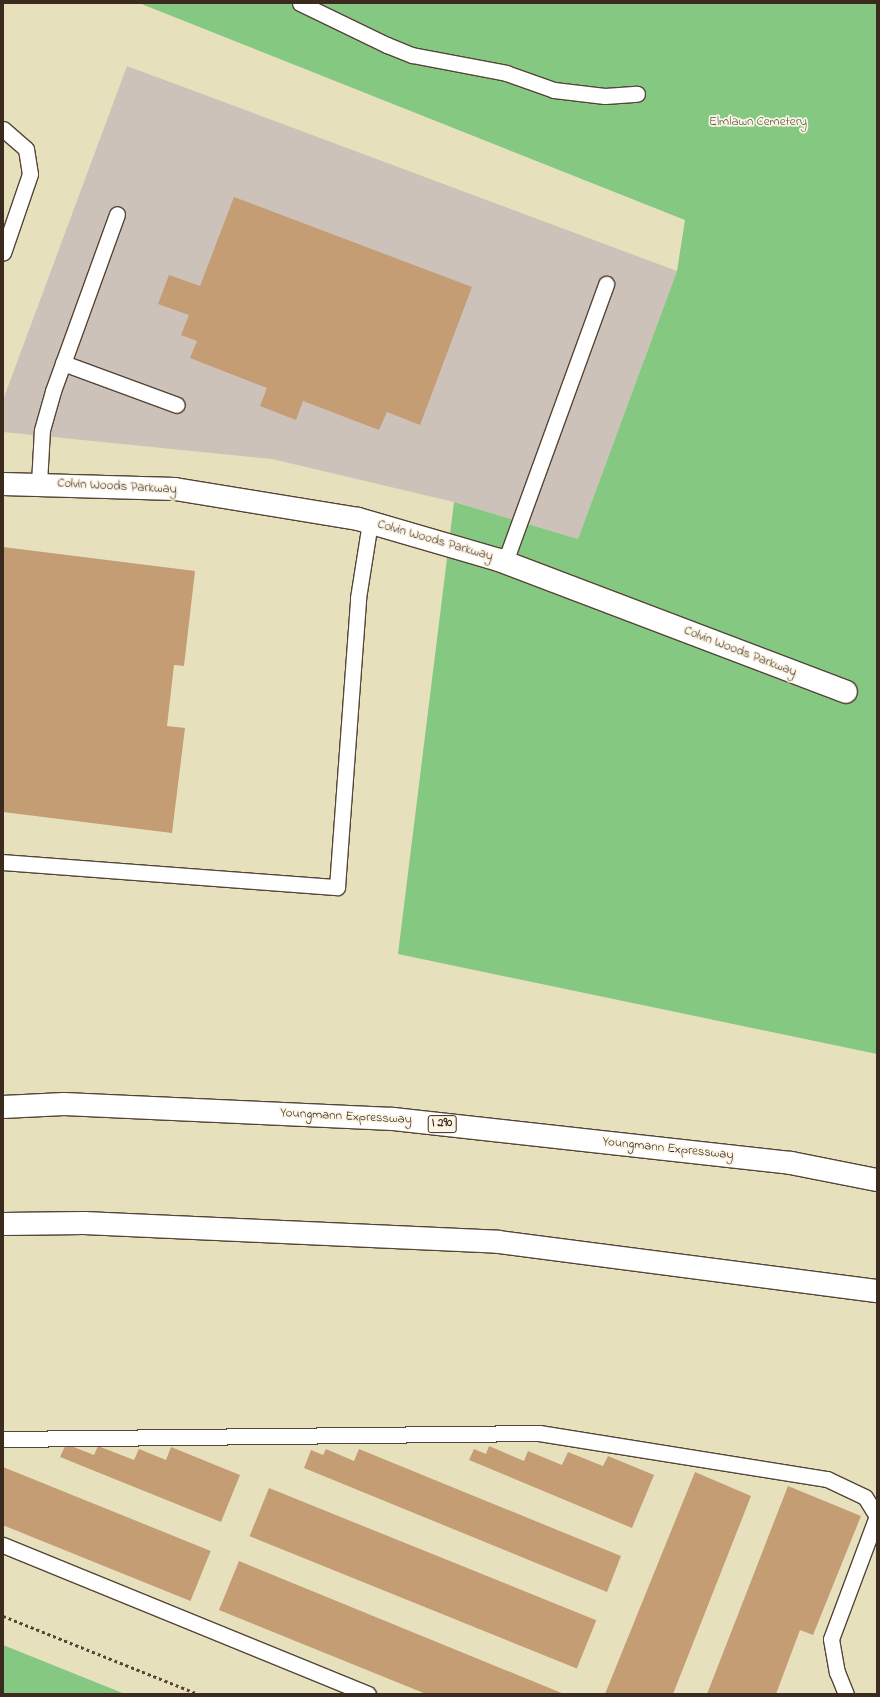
<!DOCTYPE html>
<html>
<head>
<meta charset="utf-8">
<style>
  body { margin:0 }
  #map { position:relative; width:880px; height:1697px; overflow:hidden; background:#e7e0bd; font-family:"Indie Flower",sans-serif }
  div>[style] { position:absolute }
  .industrial>* { inset:0; background:#ccc2b9 }
  .green>* { inset:0; background:#85c882 }
  .building>* { inset:0; background:#c59d74; transform-origin:0 0 }
  .path>* { height:2.5px; margin-top:-1.25px; transform-origin:0; background:repeating-linear-gradient(90deg,#554536 0 3px,transparent 0 6px) }
  .roads { filter:drop-shadow(1px 0 #554536) drop-shadow(-1px 0 #554536) drop-shadow(0 1px #554536) drop-shadow(0 -1px #554536) }
  .service>* { height:15px; margin:-7.5px; padding:0 7.5px; transform-origin:7.5px; border-radius:7.5px; background:#fff }
  .minor>* { height:22px; margin:-11px; padding:0 11px; transform-origin:11px; border-radius:11px; background:#fff }
  .motorway>* { height:22px; margin:-11px; padding:0 11px; transform-origin:11px; border-radius:11px; background:#fff }
  span { translate:-50% -50%; white-space:nowrap; text-align:center; line-height:1.15; -webkit-text-stroke:3.5px #fcf5e5; paint-order:stroke }
  .shield-label span { padding:1px 3px; background:#fcf5e5; border:1px solid; border-radius:3px; -webkit-text-stroke-width:0 }
  .shield-label { font-size:12px; color:#3b2a1e; font-weight:700 }
  .park-label { font-size:13px; color:#51593c }
  .street-label { font-size:13px; color:#3b2a1e }
  .frame { position:absolute; inset:0; border:4px solid #3b2a1e; pointer-events:none }
</style>
</head>
<body>
<div id="map">
  <div class="industrial">
    <i style="clip-path:polygon(127px 66px,677px 271px,578px 539px,454px 502px,272px 459px,3px 432px,3px 400px)"></i>
  </div>
  <div class="green">
    <i style="clip-path:polygon(139px 3px,877px 3px,877px 1054px,398px 954px,454px 502px,578px 539px,677px 271px,685px 220px)"></i>
    <i style="clip-path:polygon(3px 1645px,125px 1694px,3px 1694px)"></i>
  </div>
  <div class="building">
    <i style="clip-path:polygon(234px 197px,472px 287px,420px 425px,387px 412px,379px 430px,303px 401px,296px 420px,260px 406px,267px 388px,190px 358px,197px 341px,181px 335px,189px 315px,158px 304px,169px 275px,200px 286px)"></i>
    <i style="clip-path:polygon(3px 547px,195px 571px,184px 666px,174px 665px,167px 726px,185px 728px,172px 833px,3px 812px)"></i>
    <i style="clip-path:polygon(66px 1444px,94px 1455px,98px 1446px,134px 1460px,139px 1449px,166px 1460px,171px 1447px,240px 1475px,221px 1522px,60px 1457px)"></i>
    <i style="clip-path:polygon(489px 1446px,524px 1461px,528px 1451px,562px 1465px,568px 1452px,603px 1466px,608px 1456px,654px 1475px,632px 1528px,469px 1460px,474px 1449px,486px 1454px)"></i>
    <i style="clip-path:polygon(326px 1449px,354px 1461px,359px 1449px,621px 1556px,607px 1592px,304px 1468px,311px 1450px,323px 1455px)"></i>
    <i style="left:3px;top:1467px;width:224px;height:54px;rotate:22deg"></i>
    <i style="clip-path:polygon(695px 1472px,751px 1496px,673px 1694px,605px 1694px)"></i>
    <i style="clip-path:polygon(788px 1486px,861px 1516px,813px 1635px,800px 1630px,776px 1694px,707px 1694px)"></i>
    <i style="left:269px;top:1488px;width:353px;height:52px;rotate:22deg"></i>
    <i style="clip-path:polygon(239px 1561px,564px 1694px,426px 1694px,219px 1610px)"></i>
  </div>
  <div class="path">
    <i style="left:3px;top:1616px;width:210px;rotate:21.8deg"></i>
  </div>
  <div class="roads">
    <div class="service">
      <i style="left:300px;top:3px;width:97px;rotate:25.8deg"></i>
      <i style="left:387px;top:45px;width:27px;rotate:22deg"></i>
      <i style="left:412px;top:55px;width:96px;rotate:10.8deg"></i>
      <i style="left:506px;top:73px;width:51px;rotate:19.5deg"></i>
      <i style="left:554px;top:90px;width:51px;rotate:6.7deg"></i>
      <i style="left:605px;top:96px;width:32px;rotate:-4deg"></i>
      <i style="left:3px;top:129px;width:30px;rotate:41deg"></i>
      <i style="left:26px;top:149px;width:25px;rotate:81deg"></i>
      <i style="left:30px;top:174px;width:83px;rotate:108.9deg"></i>
      <i style="left:63px;top:363px;width:121px;rotate:20.2deg"></i>
      <i style="left:39px;top:483px;width:53px;rotate:-86.8deg"></i>
      <i style="left:42px;top:430px;width:41px;rotate:-74.2deg"></i>
      <i style="left:53px;top:391px;width:188px;rotate:-70.1deg"></i>
      <i style="left:505px;top:562px;width:296px;rotate:-70deg"></i>
      <i style="left:3px;top:862px;width:335px;rotate:4.3deg"></i>
      <i style="left:337px;top:887px;width:290px;rotate:-85.8deg"></i>
      <i style="left:358px;top:598px;width:77px;rotate:-81deg"></i>
      <i style="left:3px;top:1439px;width:536px;rotate:-0.64deg"></i>
      <i style="left:539px;top:1433px;width:292px;rotate:9.1deg"></i>
      <i style="left:827px;top:1479px;width:42px;rotate:25.3deg"></i>
      <i style="left:865px;top:1497px;width:22px;rotate:58deg"></i>
      <i style="left:877px;top:1516px;width:131px;rotate:110.5deg"></i>
      <i style="left:831px;top:1639px;width:34px;rotate:80deg"></i>
      <i style="left:837px;top:1672px;width:24px;rotate:68deg"></i>
      <i style="left:3px;top:1545px;width:394px;rotate:22.2deg"></i>
    </div>
    <div class="minor">
      <i style="left:3px;top:484px;width:172px;rotate:1.7deg"></i>
      <i style="left:175px;top:489px;width:185px;rotate:9.3deg"></i>
      <i style="left:358px;top:519px;width:147px;rotate:16.2deg"></i>
      <i style="left:499px;top:560px;width:371px;rotate:20.8deg"></i>
    </div>
    <div class="motorway">
      <i style="left:3px;top:1107px;width:61px;rotate:-2.8deg"></i>
      <i style="left:64px;top:1104px;width:329px;rotate:2.6deg"></i>
      <i style="left:393px;top:1119px;width:400px;rotate:6.3deg"></i>
      <i style="left:791px;top:1163px;width:88px;rotate:11.2deg"></i>
      <i style="left:3px;top:1224px;width:81px;rotate:-0.7deg"></i>
      <i style="left:84px;top:1223px;width:415px;rotate:2.6deg"></i>
      <i style="left:499px;top:1242px;width:381px;rotate:7.4deg"></i>
    </div>
  </div>
  <div class="shield-label">
    <span style="left:442px;top:1124px">I 290</span>
  </div>
  <div class="park-label">
    <span style="left:758px;top:122px">Elmlawn Cemetery</span>
  </div>
  <div class="street-label">
    <span style="left:117px;top:487px;rotate:3deg">Colvin Woods Parkway</span>
    <span style="left:435px;top:541px;rotate:16deg">Colvin Woods Parkway</span>
    <span style="left:740px;top:652px;rotate:21deg">Colvin Woods Parkway</span>
    <span style="left:346px;top:1117px;rotate:3deg">Youngmann Expressway</span>
    <span style="left:668px;top:1149px;rotate:6deg">Youngmann Expressway</span>
  </div>
  <div class="frame"></div>
</div>
</body>
</html>
